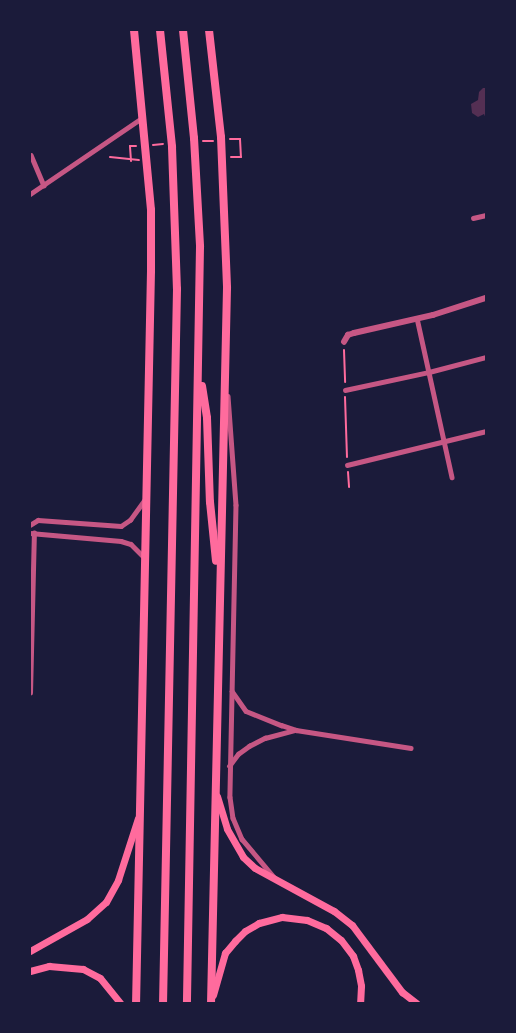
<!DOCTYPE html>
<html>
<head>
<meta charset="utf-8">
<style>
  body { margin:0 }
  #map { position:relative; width:516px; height:1033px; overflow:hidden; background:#1b1b3a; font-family:"Fira Sans Condensed",sans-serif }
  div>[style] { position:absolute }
  .building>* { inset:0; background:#542f53 }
  .path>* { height:2px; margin:-1px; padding:0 1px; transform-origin:1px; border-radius:1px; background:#ff6b9d }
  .minor>* { height:4.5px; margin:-2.25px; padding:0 2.25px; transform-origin:2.25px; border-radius:2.25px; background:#c65784 }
  .tertiary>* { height:5.5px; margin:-2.75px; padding:0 2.75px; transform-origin:2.75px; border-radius:2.75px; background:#c65784 }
  .primary>* { height:7px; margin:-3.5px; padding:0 3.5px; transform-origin:3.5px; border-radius:3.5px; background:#ff6b9d }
  .trunk>* { height:8px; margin:-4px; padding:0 4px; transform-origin:4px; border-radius:4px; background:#ff6b9d }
  span { translate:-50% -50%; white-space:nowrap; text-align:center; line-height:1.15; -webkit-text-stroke:4px #1b1b3a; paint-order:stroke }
  .frame { position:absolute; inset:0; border:31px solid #1b1b3a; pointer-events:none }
</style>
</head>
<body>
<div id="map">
  <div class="building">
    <i style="clip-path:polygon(483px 88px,486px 88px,486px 119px,484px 114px,478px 117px,472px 113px,471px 104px,478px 100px,479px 92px)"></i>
  </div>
  <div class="path">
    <i style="left:230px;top:139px;width:10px"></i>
    <i style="left:240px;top:139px;width:18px;rotate:87deg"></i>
    <i style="left:241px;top:157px;width:10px;rotate:180deg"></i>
    <i style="left:203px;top:141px;width:10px"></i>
    <i style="left:153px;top:145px;width:10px;rotate:-6deg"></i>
    <i style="left:110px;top:157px;width:29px;rotate:6deg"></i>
    <i style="left:131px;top:161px;width:15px;rotate:-94deg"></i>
    <i style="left:130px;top:146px;width:6px"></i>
    <i style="left:344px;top:350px;width:32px;rotate:88deg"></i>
    <i style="left:345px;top:397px;width:60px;rotate:88.1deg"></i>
    <i style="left:348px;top:472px;width:15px;rotate:86deg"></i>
  </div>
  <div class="minor">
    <i style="left:31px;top:155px;width:33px;rotate:67deg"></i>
    <i style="left:30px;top:194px;width:135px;rotate:-34.2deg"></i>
    <i style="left:473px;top:218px;width:13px;rotate:-13deg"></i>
    <i style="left:417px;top:318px;width:163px;rotate:77.6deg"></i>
    <i style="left:345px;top:390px;width:86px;rotate:-12.1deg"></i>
    <i style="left:429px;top:372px;width:59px;rotate:-14.7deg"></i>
    <i style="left:228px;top:396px;width:109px;rotate:85.8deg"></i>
    <i style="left:236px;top:505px;width:292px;rotate:91.2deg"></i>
    <i style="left:230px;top:797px;width:21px;rotate:82deg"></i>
    <i style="left:233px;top:818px;width:23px;rotate:67deg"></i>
    <i style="left:242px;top:839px;width:50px;rotate:49.9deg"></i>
    <i style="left:347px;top:465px;width:143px;rotate:-13.7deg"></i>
    <i style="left:30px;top:525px;width:9px;rotate:-32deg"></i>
    <i style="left:38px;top:520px;width:83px;rotate:4.1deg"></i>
    <i style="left:121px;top:526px;width:11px;rotate:-34deg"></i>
    <i style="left:130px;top:520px;width:24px;rotate:-54deg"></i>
    <i style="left:30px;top:533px;width:91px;rotate:5deg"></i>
    <i style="left:121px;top:541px;width:10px;rotate:17deg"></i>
    <i style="left:131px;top:544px;width:20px;rotate:45deg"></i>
    <i style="left:232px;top:691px;width:24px;rotate:55deg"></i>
    <i style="left:246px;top:711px;width:38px;rotate:22deg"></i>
    <i style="left:281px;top:725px;width:16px;rotate:18deg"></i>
    <i style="left:296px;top:730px;width:116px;rotate:8.9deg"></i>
    <i style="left:30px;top:693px;width:160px;rotate:-88.6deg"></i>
    <i style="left:229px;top:766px;width:15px;rotate:-53deg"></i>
    <i style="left:238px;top:754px;width:14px;rotate:-36deg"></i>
    <i style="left:249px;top:746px;width:18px;rotate:-27deg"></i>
    <i style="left:265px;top:738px;width:31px;rotate:-15deg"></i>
  </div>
  <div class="tertiary">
    <i style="left:344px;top:342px;width:8px;rotate:-60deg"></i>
    <i style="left:348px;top:335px;width:6px;rotate:-18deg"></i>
    <i style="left:354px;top:333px;width:81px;rotate:-12.8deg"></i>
    <i style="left:433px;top:315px;width:56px;rotate:-17.8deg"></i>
  </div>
  <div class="primary">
    <i style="left:217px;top:796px;width:34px;rotate:73deg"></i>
    <i style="left:227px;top:829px;width:32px;rotate:60deg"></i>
    <i style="left:243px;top:857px;width:16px;rotate:43deg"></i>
    <i style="left:255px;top:868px;width:90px;rotate:28.6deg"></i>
    <i style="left:334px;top:911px;width:23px;rotate:38deg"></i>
    <i style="left:352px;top:925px;width:84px;rotate:53.3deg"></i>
    <i style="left:402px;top:992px;width:18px;rotate:38deg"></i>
    <i style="left:30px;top:951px;width:65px;rotate:-29.3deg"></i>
    <i style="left:87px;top:919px;width:25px;rotate:-42deg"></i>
    <i style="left:106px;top:902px;width:25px;rotate:-61deg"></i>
    <i style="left:118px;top:880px;width:65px;rotate:-72.1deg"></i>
    <i style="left:30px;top:971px;width:20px;rotate:-15deg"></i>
    <i style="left:49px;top:966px;width:34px;rotate:5deg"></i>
    <i style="left:83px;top:969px;width:19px;rotate:28deg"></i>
    <i style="left:100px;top:978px;width:32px;rotate:51deg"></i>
    <i style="left:213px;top:995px;width:44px;rotate:-74.1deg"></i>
    <i style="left:225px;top:953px;width:16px;rotate:-50deg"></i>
    <i style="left:235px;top:941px;width:14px;rotate:-45deg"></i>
    <i style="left:245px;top:931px;width:16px;rotate:-30deg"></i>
    <i style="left:259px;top:923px;width:24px;rotate:-15deg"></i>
    <i style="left:282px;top:917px;width:25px;rotate:7deg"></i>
    <i style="left:307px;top:920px;width:21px;rotate:23deg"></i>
    <i style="left:326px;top:928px;width:19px;rotate:39deg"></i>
    <i style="left:341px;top:940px;width:20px;rotate:53deg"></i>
    <i style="left:353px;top:956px;width:15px;rotate:70deg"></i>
    <i style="left:358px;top:970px;width:16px;rotate:79deg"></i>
    <i style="left:361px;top:986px;width:17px;rotate:93deg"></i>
  </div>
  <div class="trunk">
    <i style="left:134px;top:30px;width:181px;rotate:84.6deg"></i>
    <i style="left:151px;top:210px;width:61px;rotate:90deg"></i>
    <i style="left:151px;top:271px;width:732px;rotate:91.17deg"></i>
    <i style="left:160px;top:30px;width:118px;rotate:84.1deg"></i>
    <i style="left:172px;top:147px;width:142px;rotate:88deg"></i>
    <i style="left:177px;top:289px;width:714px;rotate:91.12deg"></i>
    <i style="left:183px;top:30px;width:109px;rotate:84.2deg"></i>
    <i style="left:194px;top:138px;width:109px;rotate:86.8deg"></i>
    <i style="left:200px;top:247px;width:756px;rotate:90.99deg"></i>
    <i style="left:209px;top:30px;width:108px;rotate:83.6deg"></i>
    <i style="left:221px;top:137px;width:151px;rotate:87.7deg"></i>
    <i style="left:227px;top:288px;width:715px;rotate:91.28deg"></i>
    <i style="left:202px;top:386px;width:32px;rotate:81deg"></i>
    <i style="left:207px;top:418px;width:84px;rotate:88deg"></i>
    <i style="left:210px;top:502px;width:59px;rotate:84.2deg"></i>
  </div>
  <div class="frame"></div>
</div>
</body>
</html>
